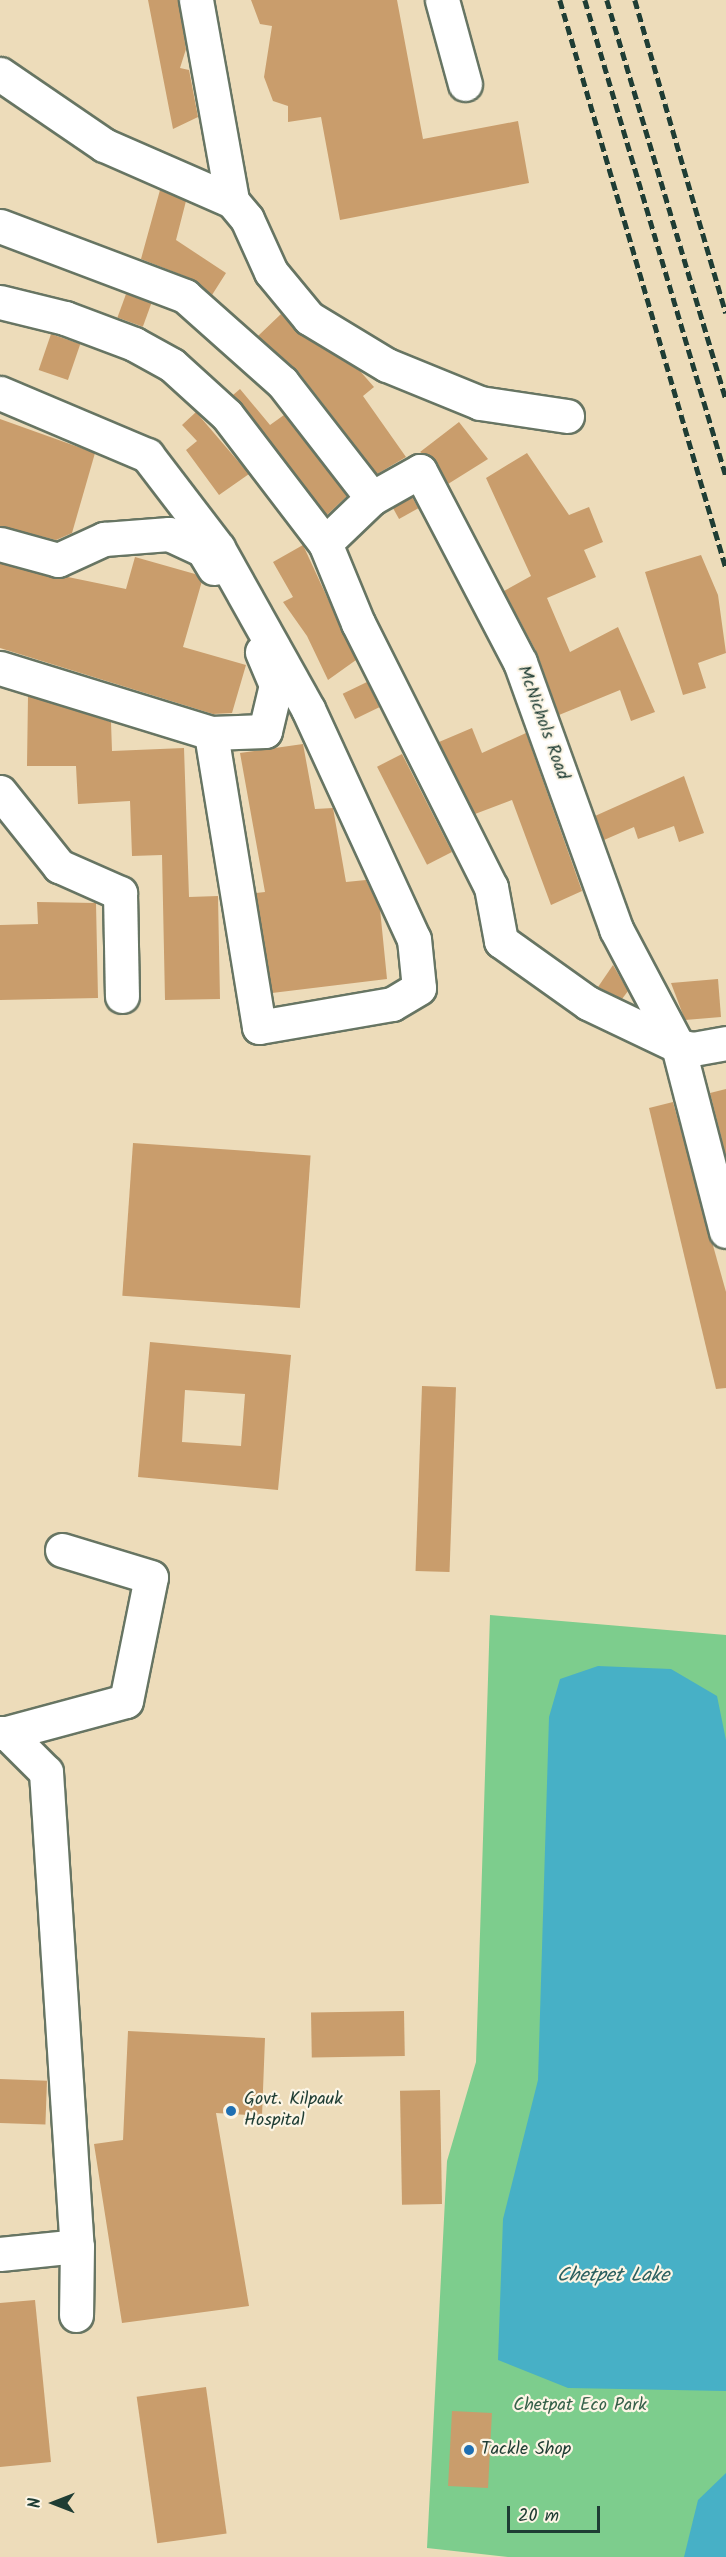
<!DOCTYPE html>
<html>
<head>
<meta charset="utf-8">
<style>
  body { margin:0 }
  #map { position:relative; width:726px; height:2557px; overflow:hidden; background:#eddcba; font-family:Kalam,sans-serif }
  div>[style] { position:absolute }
  .green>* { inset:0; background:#7dcd8d }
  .water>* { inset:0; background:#47b0c6 }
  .building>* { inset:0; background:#c99d6c; transform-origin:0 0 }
  .roads { filter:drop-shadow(2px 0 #677563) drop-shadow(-2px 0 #677563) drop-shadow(0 2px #677563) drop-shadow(0 -2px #677563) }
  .minor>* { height:33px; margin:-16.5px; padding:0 16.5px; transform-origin:16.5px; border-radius:16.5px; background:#fff }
  .rail>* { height:4.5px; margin-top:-2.25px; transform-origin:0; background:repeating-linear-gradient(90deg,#1f3d34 0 9px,transparent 0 13.5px) }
  .dots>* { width:16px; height:16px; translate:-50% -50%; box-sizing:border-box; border:3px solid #fcf5e5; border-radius:50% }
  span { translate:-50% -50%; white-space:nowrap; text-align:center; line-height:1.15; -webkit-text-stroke:4.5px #fcf5e5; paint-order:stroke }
  .street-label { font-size:18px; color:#1f3d34 }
  .poi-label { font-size:18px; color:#1f3d34 }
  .left { translate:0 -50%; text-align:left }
  .park-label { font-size:18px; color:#36614a }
  .water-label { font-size:20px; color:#2b6060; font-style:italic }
  .north { position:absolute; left:24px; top:2473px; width:60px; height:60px; -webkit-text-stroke:4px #fcf5e5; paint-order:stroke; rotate:270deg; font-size:16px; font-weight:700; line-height:24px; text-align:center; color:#1f3d34 }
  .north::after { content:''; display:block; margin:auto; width:21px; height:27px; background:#1f3d34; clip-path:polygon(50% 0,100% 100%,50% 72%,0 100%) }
  .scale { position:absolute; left:507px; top:2506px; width:93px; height:27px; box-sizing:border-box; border:3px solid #1f3d34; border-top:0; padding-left:8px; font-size:18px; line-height:21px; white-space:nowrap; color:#1f3d34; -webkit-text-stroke:4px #fcf5e5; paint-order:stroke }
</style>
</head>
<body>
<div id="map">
  <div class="green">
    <i style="clip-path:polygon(490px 1615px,726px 1635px,726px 2557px,508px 2557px,427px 2548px,447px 2161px,476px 2062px)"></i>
  </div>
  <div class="water">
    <i style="clip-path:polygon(598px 1666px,671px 1669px,717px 1696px,726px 1740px,726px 2391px,568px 2388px,498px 2360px,503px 2219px,538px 2080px,549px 1717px,560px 1679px)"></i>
    <i style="clip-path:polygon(726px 2473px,726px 2557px,684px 2557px,698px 2500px)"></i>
  </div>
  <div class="building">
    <i style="clip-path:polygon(148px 0,178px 0,186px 49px,180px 68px,189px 70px,198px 117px,173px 129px)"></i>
    <i style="clip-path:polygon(251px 0,397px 0,423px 139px,518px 121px,529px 183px,340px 220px,321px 117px,288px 122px,288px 106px,273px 101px,264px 77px,272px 26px,260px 24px)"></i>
    <i style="clip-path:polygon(160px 190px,186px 201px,176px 240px,226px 273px,212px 295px,192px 279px,141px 259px)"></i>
    <i style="left:126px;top:294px;width:27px;height:25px;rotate:20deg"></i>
    <i style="clip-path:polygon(281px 314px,299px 334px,360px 371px,374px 387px,363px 396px,406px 457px,377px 474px,297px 370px,258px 336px)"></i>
    <i style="left:51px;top:334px;width:31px;height:38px;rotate:19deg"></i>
    <i style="clip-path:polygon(240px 389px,270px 425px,284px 415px,347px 496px,327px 515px,233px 395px)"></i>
    <i style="clip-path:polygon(196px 412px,249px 474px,219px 495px,186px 450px,197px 441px,182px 425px)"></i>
    <i style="clip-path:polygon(0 419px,95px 453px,72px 533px,56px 540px,0 526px)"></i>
    <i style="clip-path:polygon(459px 422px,488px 459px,448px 484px,436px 462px,420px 452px)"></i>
    <i style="clip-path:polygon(527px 453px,569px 515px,589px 507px,603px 542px,584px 550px,596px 577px,547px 598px,570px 652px,618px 627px,655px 712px,631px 721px,620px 690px,559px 715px,537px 653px,504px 591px,531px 576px,486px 478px)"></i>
    <i style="left:412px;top:497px;width:13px;height:22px;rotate:61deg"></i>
    <i style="clip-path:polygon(303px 545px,356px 660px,328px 680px,307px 636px,283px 602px,293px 597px,273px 562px)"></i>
    <i style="clip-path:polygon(701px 555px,718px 595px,726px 653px,698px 663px,706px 688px,683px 695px,645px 572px)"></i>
    <i style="clip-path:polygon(135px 557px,195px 574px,202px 581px,183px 647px,246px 665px,232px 713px,213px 714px,0 648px,0 563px,126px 589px)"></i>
    <i style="left:367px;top:682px;width:28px;height:27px;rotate:64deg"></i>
    <i style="clip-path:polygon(28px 696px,111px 722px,112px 751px,184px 748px,189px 897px,218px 896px,220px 999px,165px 1000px,162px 855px,132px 856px,130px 801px,78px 804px,76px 766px,27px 766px)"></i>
    <i style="clip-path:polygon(472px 728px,482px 753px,526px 733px,582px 891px,551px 905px,512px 800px,475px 814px,439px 742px)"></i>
    <i style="clip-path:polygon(303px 744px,315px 809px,333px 808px,346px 882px,366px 880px,380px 909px,387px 979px,272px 993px,256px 893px,265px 892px,240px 753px)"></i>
    <i style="left:402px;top:754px;width:110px;height:28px;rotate:63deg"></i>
    <i style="clip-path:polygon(684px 776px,704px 833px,679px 842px,674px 826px,638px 839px,634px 827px,604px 840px,595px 816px)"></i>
    <i style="clip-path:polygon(37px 902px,96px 903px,98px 998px,0 1000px,0 925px,38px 924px)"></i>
    <i style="clip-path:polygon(613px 965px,628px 991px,622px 999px,598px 987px)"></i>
    <i style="clip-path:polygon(718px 979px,721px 1017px,685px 1020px,671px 983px)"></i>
    <i style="clip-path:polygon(726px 1089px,726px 1156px,710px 1093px)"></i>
    <i style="clip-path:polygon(673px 1102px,726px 1292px,726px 1388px,716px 1389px,649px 1108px)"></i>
    <i style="left:133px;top:1143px;width:178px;height:153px;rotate:4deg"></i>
    <i style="clip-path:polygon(evenodd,150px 1342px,291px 1355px,278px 1490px,138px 1477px,150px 1342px,185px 1390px,245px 1394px,241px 1446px,182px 1442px,185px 1390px)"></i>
    <i style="left:422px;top:1386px;width:34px;height:185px;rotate:2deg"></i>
    <i style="left:404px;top:2011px;width:45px;height:93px;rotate:89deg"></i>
    <i style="clip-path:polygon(128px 2031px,265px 2038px,262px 2116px,216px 2113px,249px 2306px,122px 2323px,94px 2144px,123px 2140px)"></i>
    <i style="left:0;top:2079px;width:47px;height:44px;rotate:2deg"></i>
    <i style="left:440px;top:2090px;width:114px;height:40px;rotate:89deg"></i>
    <i style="clip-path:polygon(35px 2300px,51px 2462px,0 2467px,0 2303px)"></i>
    <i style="left:206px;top:2387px;width:148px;height:70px;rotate:82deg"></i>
    <i style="left:452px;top:2411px;width:40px;height:75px;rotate:3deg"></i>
  </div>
  <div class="roads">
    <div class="minor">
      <i style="left:196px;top:0;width:204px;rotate:79.8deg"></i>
      <i style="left:442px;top:0;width:87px;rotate:74.7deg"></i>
      <i style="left:0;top:74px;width:126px;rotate:34.3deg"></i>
      <i style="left:104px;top:145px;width:140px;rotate:23.6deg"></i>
      <i style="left:232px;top:201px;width:23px;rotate:50deg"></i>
      <i style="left:247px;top:219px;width:58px;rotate:65.6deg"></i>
      <i style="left:271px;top:272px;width:60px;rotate:50.4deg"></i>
      <i style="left:309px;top:318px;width:91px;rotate:31.1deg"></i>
      <i style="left:387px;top:365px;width:100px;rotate:22.2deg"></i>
      <i style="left:480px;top:403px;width:88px;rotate:8.5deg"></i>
      <i style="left:0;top:226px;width:198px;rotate:20.7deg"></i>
      <i style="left:185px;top:296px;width:130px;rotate:41.6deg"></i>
      <i style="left:282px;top:382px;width:147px;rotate:52.2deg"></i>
      <i style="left:0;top:302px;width:67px;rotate:13.8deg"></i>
      <i style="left:65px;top:318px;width:74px;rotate:20.6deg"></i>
      <i style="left:134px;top:344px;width:43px;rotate:28.9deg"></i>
      <i style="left:172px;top:365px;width:74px;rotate:42.3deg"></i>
      <i style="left:227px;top:415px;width:161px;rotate:52.6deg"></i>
      <i style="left:325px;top:543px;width:87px;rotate:67.6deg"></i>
      <i style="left:358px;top:623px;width:296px;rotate:63.3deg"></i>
      <i style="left:491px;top:887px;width:55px;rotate:79.5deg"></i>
      <i style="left:501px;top:941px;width:107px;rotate:35.5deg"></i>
      <i style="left:588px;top:1003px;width:100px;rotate:25.5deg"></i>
      <i style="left:678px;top:1046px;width:191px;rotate:75.5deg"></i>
      <i style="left:0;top:393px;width:160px;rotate:22.9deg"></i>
      <i style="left:147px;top:455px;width:117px;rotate:52.6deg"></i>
      <i style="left:218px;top:548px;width:184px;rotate:60.8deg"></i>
      <i style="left:308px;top:709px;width:253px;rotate:65.3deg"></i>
      <i style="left:414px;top:939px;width:49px;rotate:84.2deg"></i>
      <i style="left:419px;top:988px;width:31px;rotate:149deg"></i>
      <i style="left:392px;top:1004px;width:135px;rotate:170.2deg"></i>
      <i style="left:259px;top:1027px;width:298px;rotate:-99.3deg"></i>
      <i style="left:325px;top:543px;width:65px;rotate:-43.8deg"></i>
      <i style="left:372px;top:498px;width:55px;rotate:-29.4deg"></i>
      <i style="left:420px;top:471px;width:216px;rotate:62.4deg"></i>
      <i style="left:520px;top:662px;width:284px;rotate:70.2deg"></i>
      <i style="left:616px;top:929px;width:132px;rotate:62.1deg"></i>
      <i style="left:678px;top:1046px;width:15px;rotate:11deg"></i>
      <i style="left:693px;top:1049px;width:34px;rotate:-10deg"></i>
      <i style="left:0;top:544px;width:60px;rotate:15.4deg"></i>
      <i style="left:58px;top:560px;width:51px;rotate:-24.5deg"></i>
      <i style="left:104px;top:539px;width:65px;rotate:-4.4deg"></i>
      <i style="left:169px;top:534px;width:38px;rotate:25deg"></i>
      <i style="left:203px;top:550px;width:21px;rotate:59deg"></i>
      <i style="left:0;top:668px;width:221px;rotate:17.1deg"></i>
      <i style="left:211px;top:733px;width:54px;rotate:-2.1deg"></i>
      <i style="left:265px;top:731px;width:47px;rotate:-76.6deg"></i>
      <i style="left:276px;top:685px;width:36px;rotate:-113deg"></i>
      <i style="left:0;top:792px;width:95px;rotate:51.4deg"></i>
      <i style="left:59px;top:866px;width:67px;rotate:23.9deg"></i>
      <i style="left:120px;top:893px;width:103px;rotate:88.9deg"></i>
      <i style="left:0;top:1733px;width:7px"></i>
      <i style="left:7px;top:1733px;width:55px;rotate:45deg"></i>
      <i style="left:46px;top:1772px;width:475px;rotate:86.3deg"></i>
      <i style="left:7px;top:1733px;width:123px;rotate:-15.1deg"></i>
      <i style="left:126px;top:1701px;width:126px;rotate:-78.6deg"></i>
      <i style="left:151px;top:1577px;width:93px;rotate:-163.1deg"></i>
      <i style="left:0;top:2254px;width:77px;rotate:-5.9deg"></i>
      <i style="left:77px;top:2246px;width:69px;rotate:90.8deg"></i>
    </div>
  </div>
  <div class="rail">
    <i style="left:560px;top:0;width:592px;rotate:73.71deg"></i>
    <i style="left:585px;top:0;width:497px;rotate:73.5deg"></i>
    <i style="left:607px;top:0;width:417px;rotate:73.4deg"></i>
    <i style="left:635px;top:0;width:326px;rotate:73.8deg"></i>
  </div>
  <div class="dots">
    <i style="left:231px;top:2111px;background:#1f6fb2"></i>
    <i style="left:469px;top:2450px;background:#1f6fb2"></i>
  </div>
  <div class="street-label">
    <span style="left:542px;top:723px;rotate:70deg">McNichols Road</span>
  </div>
  <div class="poi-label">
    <span class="left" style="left:244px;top:2111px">Govt. Kilpauk<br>Hospital</span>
    <span class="left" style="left:481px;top:2450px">Tackle Shop</span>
  </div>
  <div class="park-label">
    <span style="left:580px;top:2406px">Chetpat Eco Park</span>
  </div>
  <div class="water-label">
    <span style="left:613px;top:2276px">Chetpet Lake</span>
  </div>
  <div class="north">N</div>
  <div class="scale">20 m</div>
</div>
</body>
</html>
